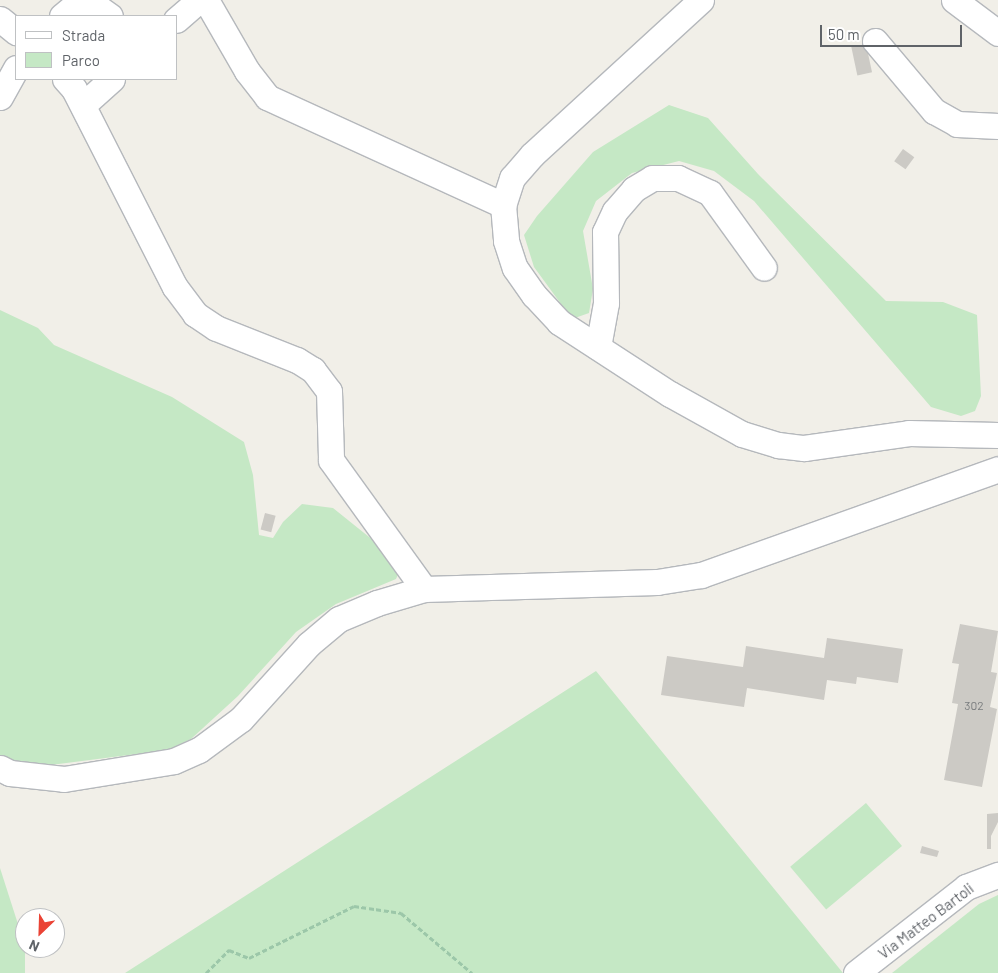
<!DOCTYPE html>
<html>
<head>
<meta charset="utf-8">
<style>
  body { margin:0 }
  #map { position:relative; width:998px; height:973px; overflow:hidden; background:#f1efe8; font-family:Barlow,sans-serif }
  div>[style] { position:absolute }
  .green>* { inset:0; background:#c5e8c5; transform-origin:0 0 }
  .building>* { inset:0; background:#cccac5; transform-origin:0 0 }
  .path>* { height:3px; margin-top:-1.5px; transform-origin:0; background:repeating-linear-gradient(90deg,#9cc7a9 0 5px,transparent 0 7.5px) }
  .roads { filter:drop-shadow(1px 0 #b5b8bc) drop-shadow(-1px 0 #b5b8bc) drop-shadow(0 1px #b5b8bc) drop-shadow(0 -1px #b5b8bc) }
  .minor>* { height:25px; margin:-12.5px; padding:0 12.5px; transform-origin:12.5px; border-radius:12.5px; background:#fff }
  span { translate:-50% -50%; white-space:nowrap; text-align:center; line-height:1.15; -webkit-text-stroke:5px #fff; paint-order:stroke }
  .number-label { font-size:12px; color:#7a7d7f }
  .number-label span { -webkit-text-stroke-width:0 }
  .street-label { font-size:15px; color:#5f6368 }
  .legend { position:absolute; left:15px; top:15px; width:162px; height:65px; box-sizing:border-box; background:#fff; border:1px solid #bfc1c3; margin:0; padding:6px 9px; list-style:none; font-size:15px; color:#5f6368 }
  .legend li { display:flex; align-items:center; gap:10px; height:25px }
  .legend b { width:25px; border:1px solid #bfc1c3 }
  .north { position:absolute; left:15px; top:908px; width:50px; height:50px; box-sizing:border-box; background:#fff; border:1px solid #bfc1c3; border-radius:50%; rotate:204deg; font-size:14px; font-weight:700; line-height:20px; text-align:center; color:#5f6368 }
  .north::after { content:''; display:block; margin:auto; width:18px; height:22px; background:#ea4335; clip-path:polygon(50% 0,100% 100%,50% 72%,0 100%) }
  .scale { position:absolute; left:820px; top:25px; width:142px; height:22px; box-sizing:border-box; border:2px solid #5f6368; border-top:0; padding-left:6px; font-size:15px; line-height:18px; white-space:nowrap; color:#5f6368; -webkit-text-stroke:4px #fff; paint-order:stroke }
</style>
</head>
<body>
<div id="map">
  <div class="green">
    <i style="clip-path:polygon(669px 105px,708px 118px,758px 174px,886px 301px,943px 302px,977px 315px,981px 396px,975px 411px,961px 416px,931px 407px,754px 201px,714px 171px,679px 161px,632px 173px,596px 201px,583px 231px,593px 289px,589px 313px,572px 319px,534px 267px,524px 235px,537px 216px,593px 152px)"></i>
    <i style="clip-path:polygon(0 310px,38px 328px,54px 345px,172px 397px,244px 442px,253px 475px,259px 535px,273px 538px,283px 522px,302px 504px,333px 508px,394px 557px,400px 570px,396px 579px,336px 604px,296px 632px,238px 696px,191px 739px,168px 750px,35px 767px,3px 758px,0 756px)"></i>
    <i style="clip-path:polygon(596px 671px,843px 973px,125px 973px,189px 932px)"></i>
    <i style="left:866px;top:803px;width:56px;height:99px;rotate:50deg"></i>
    <i style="clip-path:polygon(0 868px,25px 946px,25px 973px,0 973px)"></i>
    <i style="clip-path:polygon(998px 895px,998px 973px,892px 973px,979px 904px)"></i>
  </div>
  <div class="building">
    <i style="left:866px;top:44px;width:29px;height:15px;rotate:78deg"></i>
    <i style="left:903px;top:149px;width:14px;height:15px;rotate:36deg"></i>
    <i style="left:265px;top:513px;width:11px;height:17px;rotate:15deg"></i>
    <i style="clip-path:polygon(960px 624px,998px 631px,991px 672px,997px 673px,990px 707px,997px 709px,982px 787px,944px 780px,958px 704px,952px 703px,959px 664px,952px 663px)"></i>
    <i style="clip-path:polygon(827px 638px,903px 649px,898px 683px,857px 677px,856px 684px,827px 680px,824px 700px,747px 688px,744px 707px,661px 695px,667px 656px,743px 667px,746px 646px,824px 658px)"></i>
    <i style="clip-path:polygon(998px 813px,998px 822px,991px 836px,991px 849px,987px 849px,987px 814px)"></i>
    <i style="clip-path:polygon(922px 846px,939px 851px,937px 857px,920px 853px)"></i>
  </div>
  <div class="path">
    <i style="left:206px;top:973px;width:33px;rotate:-45deg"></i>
    <i style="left:229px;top:950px;width:22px;rotate:22deg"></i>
    <i style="left:249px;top:958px;width:117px;rotate:-26.3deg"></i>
    <i style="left:354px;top:906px;width:48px;rotate:8.5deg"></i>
    <i style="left:401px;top:913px;width:93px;rotate:40.2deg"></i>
  </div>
  <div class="roads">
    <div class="minor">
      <i style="left:206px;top:0;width:82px;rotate:60deg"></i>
      <i style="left:247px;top:71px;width:33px;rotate:52deg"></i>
      <i style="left:267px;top:97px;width:260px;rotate:24.6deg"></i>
      <i style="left:701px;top:0;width:229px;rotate:137.5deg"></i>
      <i style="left:532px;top:155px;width:30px;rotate:131deg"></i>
      <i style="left:512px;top:178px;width:28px;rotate:108deg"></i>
      <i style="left:503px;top:205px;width:36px;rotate:85deg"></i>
      <i style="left:506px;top:241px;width:28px;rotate:72deg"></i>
      <i style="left:515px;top:268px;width:33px;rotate:55deg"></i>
      <i style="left:534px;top:295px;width:37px;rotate:47deg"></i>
      <i style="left:559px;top:322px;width:132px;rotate:33deg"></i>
      <i style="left:670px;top:394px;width:82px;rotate:29.1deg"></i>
      <i style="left:742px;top:434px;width:38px;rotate:17deg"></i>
      <i style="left:778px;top:445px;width:26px;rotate:7deg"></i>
      <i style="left:804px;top:448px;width:106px;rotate:-8.1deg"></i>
      <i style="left:909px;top:433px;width:89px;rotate:1.3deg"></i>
      <i style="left:954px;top:0;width:55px;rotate:36.9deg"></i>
      <i style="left:62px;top:16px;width:16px;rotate:-40deg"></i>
      <i style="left:74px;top:6px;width:26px;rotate:7deg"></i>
      <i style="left:100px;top:9px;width:12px;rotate:35deg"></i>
      <i style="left:0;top:19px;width:21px;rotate:39deg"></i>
      <i style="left:176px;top:20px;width:30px;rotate:-41deg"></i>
      <i style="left:875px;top:41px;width:92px;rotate:49.9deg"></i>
      <i style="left:934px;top:111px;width:26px;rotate:29deg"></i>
      <i style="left:957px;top:124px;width:41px;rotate:2.8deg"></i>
      <i style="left:65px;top:79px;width:13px;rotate:48deg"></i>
      <i style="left:74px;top:89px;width:222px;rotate:63deg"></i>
      <i style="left:175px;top:287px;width:34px;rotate:53deg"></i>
      <i style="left:195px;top:314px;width:25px;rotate:34deg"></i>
      <i style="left:216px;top:328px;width:87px;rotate:21.6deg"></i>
      <i style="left:297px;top:360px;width:19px;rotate:32deg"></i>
      <i style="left:313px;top:370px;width:26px;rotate:53deg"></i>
      <i style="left:329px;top:391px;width:69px;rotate:88.3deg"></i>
      <i style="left:331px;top:460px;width:159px;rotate:54.2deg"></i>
      <i style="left:0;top:97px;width:33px;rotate:-61deg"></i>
      <i style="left:83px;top:105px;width:39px;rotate:-42deg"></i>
      <i style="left:598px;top:347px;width:45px;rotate:-79.7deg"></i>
      <i style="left:606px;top:303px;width:71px;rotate:-90.8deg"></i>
      <i style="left:605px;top:232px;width:23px;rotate:-65deg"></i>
      <i style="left:615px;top:211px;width:29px;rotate:-49deg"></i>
      <i style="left:634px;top:189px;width:21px;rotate:-31deg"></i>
      <i style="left:652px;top:178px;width:26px"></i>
      <i style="left:678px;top:178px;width:35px;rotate:25deg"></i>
      <i style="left:710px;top:193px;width:92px;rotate:54.2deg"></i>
      <i style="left:0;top:768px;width:11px;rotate:27deg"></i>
      <i style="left:10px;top:773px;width:54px;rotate:6.3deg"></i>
      <i style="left:64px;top:779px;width:111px;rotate:-9.3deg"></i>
      <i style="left:174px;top:761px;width:27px;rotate:-24deg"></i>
      <i style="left:199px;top:750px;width:52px;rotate:-36.4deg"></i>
      <i style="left:241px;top:719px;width:101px;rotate:-47.8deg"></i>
      <i style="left:309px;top:644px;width:39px;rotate:-40deg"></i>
      <i style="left:339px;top:619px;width:41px;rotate:-22.8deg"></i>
      <i style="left:377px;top:603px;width:49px;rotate:-16.6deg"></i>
      <i style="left:424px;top:589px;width:233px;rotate:-1.7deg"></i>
      <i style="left:657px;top:582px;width:45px;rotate:-9deg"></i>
      <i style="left:701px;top:575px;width:315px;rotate:-19.6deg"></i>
      <i style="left:856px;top:973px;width:140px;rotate:-38deg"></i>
      <i style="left:966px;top:887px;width:34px;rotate:-21deg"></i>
    </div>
  </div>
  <div class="number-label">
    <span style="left:974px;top:706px">302</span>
  </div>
  <div class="street-label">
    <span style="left:926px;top:921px;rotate:-37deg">Via Matteo Bartoli</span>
  </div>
  <ul class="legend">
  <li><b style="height:6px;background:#fff"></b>Strada</li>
  <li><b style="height:14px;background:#c5e8c5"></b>Parco</li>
  </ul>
  <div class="north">N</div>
  <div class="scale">50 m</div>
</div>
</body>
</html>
